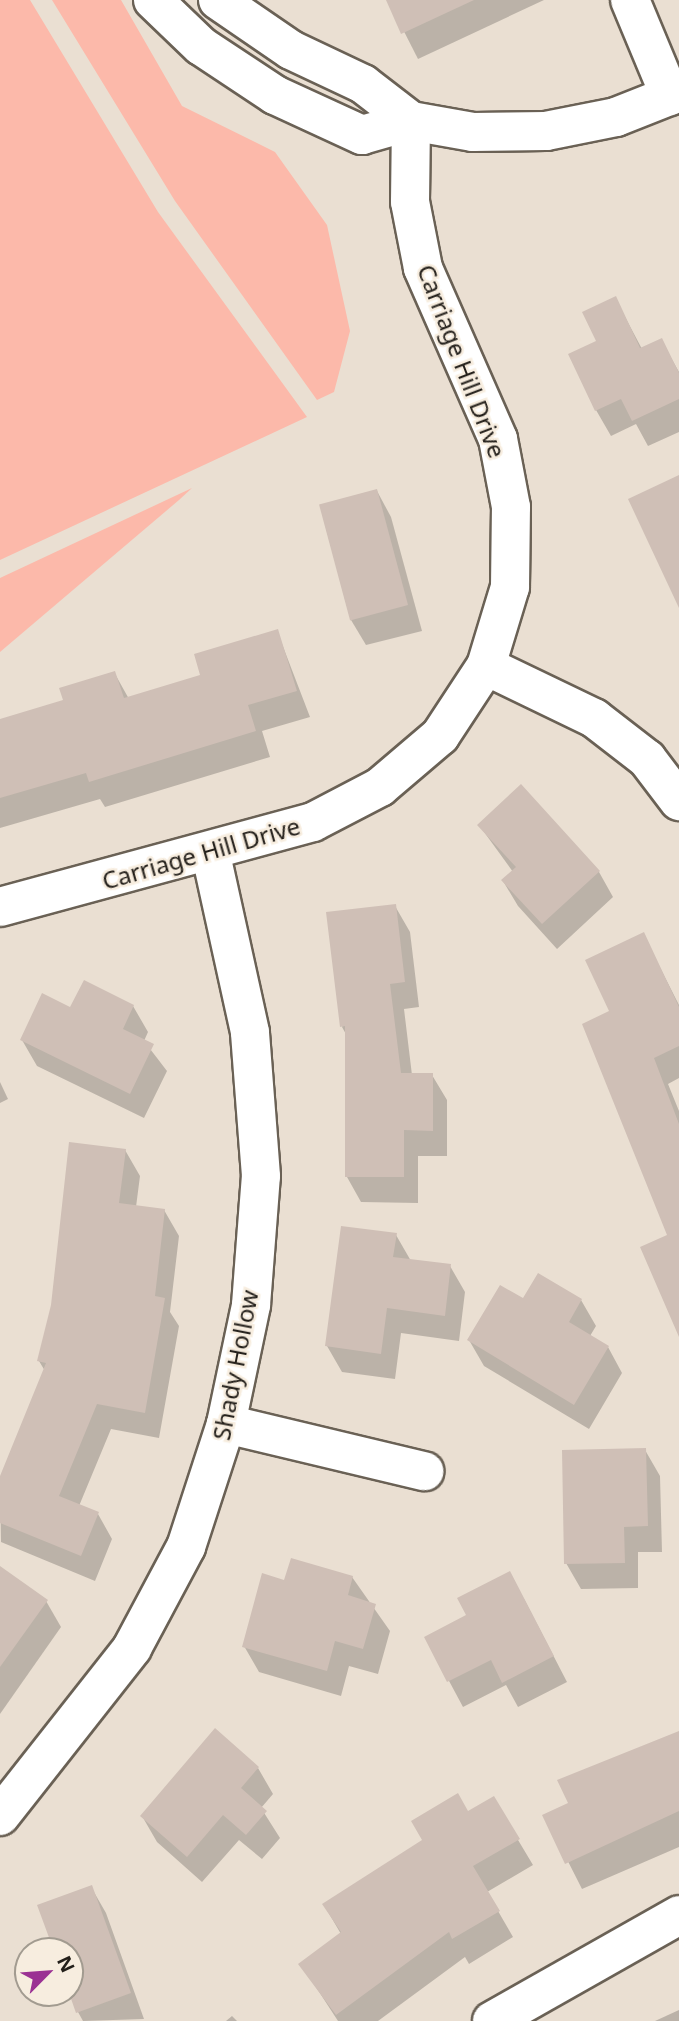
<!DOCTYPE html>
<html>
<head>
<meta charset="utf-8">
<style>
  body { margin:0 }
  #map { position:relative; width:679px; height:2021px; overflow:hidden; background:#eadfd2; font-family:"Noto Sans",sans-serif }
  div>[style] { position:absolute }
  .green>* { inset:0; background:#fcb9aa }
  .shadow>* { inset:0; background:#0003 }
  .building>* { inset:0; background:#cfbfb6; transform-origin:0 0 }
  .roads { filter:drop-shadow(2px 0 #6a6155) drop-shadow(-2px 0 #6a6155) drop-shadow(0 2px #6a6155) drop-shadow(0 -2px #6a6155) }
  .minor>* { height:38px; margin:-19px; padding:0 19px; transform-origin:19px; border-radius:19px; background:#fff }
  span { translate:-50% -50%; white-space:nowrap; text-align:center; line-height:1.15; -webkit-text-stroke:5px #f7eddf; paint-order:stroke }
  .street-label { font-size:24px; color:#231f1a }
  .north { position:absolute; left:14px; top:1937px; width:70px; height:70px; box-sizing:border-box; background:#f7eddf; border:2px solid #a29b90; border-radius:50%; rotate:65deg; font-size:19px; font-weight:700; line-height:28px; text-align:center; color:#231f1a }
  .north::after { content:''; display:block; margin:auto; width:24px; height:32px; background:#9b3193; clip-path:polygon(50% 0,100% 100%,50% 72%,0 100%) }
</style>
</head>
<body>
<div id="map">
  <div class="green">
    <i style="clip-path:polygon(0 0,30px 0,158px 212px,307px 417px,0 560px)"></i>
    <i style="clip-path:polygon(52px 0,121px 0,182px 106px,275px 152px,327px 225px,350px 331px,334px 392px,317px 400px,175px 201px)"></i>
    <i style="clip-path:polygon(192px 488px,179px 500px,0 652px,0 578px)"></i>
  </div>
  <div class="shadow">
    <i style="clip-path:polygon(388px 0,544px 0,418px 59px)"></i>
    <i style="clip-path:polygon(615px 298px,642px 349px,661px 340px,679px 372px,679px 432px,648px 446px,636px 424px,611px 436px,596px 410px)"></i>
    <i style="clip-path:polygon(377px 491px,391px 517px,422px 631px,366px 645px,351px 620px)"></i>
    <i style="clip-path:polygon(277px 631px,310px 717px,262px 731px,270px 757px,105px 807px,100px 799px,0 828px,0 720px,65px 701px,115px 674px,129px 699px,202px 676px)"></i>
    <i style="clip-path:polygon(479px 825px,599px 872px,613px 897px,557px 949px,518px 906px,503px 881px,513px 872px)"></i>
    <i style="clip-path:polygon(395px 906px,410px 932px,419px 1007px,404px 1009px,412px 1075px,432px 1075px,447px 1100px,447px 1156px,418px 1156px,418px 1203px,361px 1202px,347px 1177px,347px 1036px,342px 1027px)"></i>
    <i style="clip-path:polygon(643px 934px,679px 1005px,679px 1078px,668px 1084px,679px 1111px,679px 1324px,669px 1236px,611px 1012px)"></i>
    <i style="clip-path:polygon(133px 1006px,148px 1032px,144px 1041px,167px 1071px,144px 1118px,37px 1066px,22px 1040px,71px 1009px)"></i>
    <i style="clip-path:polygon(0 1082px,8px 1099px,0 1103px)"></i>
    <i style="clip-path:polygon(125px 1150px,140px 1176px,136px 1207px,164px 1210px,179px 1236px,170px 1312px,179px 1326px,159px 1438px,111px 1429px,79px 1506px,98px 1514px,112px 1539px,95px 1581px,1px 1542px,0 1481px,45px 1371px,39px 1361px)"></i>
    <i style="clip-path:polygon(396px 1235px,411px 1261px,450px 1266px,465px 1292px,459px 1341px,401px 1333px,395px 1379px,342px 1372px,327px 1346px)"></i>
    <i style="clip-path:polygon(581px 1300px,596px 1326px,590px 1336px,608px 1347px,622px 1373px,589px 1429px,484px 1366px,469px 1340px,524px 1301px)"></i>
    <i style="clip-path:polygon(645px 1450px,660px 1476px,662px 1552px,638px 1552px,638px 1588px,581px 1589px,566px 1563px)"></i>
    <i style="clip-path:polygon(0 1568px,46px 1601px,61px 1627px,0 1714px)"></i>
    <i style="clip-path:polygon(352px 1577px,390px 1631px,378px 1674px,349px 1666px,341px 1696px,259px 1672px,244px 1646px,285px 1582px)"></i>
    <i style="clip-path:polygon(524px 1599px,567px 1682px,518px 1707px,506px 1685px,463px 1707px,426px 1638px)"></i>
    <i style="clip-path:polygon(679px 1732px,679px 1847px,582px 1889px,545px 1816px,570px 1804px,560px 1781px)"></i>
    <i style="clip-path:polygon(258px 1768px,273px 1794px,261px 1808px,280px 1838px,262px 1859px,239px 1840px,202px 1882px,157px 1842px,142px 1816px)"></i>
    <i style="clip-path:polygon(493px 1798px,533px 1865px,487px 1892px,513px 1937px,469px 1964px,465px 1957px,378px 2021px,338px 2021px,301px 1964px,341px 1934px,324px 1905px)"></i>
    <i style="clip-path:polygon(91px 1887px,106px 1913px,144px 2019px,83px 2021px,78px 2012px,70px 1991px,70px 1951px,56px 1951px)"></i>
    <i style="clip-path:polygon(679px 2010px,679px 2021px,655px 2021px)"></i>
    <i style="clip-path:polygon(232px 2016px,237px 2021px,226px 2021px)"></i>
  </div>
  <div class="building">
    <i style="clip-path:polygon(386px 0,474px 0,401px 34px)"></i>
    <i style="clip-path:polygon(616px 296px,640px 348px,662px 338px,679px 373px,679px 399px,632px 421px,621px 399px,595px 411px,568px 354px,596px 341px,582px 312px)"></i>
    <i style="clip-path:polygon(679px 475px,679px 608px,628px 499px)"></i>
    <i style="left:377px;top:489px;width:120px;height:60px;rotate:75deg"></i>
    <i style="clip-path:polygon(278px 629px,297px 691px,248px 705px,256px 731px,89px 782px,86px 773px,0 798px,0 719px,63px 700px,59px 688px,115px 671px,124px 698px,200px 675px,194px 654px)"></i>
    <i style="clip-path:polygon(521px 784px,600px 871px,542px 924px,501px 880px,516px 867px,477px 825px)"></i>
    <i style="clip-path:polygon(396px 904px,405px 982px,390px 984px,401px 1073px,433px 1073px,433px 1131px,404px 1130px,404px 1177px,345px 1177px,345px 1026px,340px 1027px,326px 912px)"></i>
    <i style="clip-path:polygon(644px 932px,679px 1007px,679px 1046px,654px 1058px,679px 1124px,679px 1337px,640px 1247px,667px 1235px,582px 1024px,609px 1011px,585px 960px)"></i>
    <i style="clip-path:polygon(84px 980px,134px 1005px,123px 1029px,154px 1044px,130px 1094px,20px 1040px,42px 993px,70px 1007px)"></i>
    <i style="clip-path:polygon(69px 1142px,126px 1149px,119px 1203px,165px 1209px,155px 1296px,165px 1298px,145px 1413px,97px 1404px,59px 1496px,99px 1512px,81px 1556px,0 1523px,0 1476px,46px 1363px,37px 1361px,51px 1305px)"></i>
    <i style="clip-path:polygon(341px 1226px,397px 1233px,393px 1257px,451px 1264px,445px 1316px,387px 1308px,381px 1354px,325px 1346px)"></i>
    <i style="clip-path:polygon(538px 1273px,582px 1299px,569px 1322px,609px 1346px,574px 1405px,467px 1340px,500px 1285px,523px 1298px)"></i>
    <i style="clip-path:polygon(646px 1448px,648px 1526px,624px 1527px,625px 1563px,564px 1564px,562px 1450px)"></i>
    <i style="clip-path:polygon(291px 1558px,353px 1576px,348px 1595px,376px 1604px,363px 1649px,335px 1641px,327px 1671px,242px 1647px,262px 1573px,284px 1580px)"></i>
    <i style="clip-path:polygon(0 1566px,48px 1600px,0 1667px)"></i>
    <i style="clip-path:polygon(510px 1571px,554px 1656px,502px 1683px,491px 1660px,447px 1682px,424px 1637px,466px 1615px,457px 1598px)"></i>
    <i style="clip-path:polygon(215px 1728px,259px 1767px,241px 1788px,267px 1811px,246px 1835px,223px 1815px,187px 1857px,140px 1816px)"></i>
    <i style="clip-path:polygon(679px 1731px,679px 1811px,565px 1864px,542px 1815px,568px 1803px,557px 1780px)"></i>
    <i style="clip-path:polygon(458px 1793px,468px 1811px,494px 1796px,520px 1839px,473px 1866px,500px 1911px,452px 1939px,449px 1932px,336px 2015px,298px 1964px,341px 1932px,322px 1904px,422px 1840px,411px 1821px)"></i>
    <i style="clip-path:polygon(92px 1885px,131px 1993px,76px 2013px,69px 1993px,70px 1951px,54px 1951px,37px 1905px)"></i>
  </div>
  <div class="roads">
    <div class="minor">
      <i style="left:153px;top:0;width:66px;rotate:43.8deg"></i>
      <i style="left:201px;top:46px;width:89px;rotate:33.5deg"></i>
      <i style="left:275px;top:95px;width:96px;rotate:24.7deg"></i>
      <i style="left:362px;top:135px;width:51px;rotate:-15.9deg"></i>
      <i style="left:411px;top:121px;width:63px;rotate:10.1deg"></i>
      <i style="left:473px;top:132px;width:73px;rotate:-0.8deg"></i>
      <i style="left:546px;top:131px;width:71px;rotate:-11.3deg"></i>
      <i style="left:616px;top:117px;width:68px;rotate:-21.6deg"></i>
      <i style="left:218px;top:0;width:88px;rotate:34.4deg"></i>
      <i style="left:291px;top:50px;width:80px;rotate:25.3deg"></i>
      <i style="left:363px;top:84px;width:61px;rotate:37.6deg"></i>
      <i style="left:630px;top:0;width:104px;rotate:67.4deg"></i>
      <i style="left:486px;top:666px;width:120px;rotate:25.7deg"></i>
      <i style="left:594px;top:718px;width:67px;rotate:37.7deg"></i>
      <i style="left:647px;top:759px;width:53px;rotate:52.7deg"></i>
      <i style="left:0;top:907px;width:324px;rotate:-15.2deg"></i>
      <i style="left:313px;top:822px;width:76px;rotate:-27.6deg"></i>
      <i style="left:380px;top:787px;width:79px;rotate:-40.4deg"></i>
      <i style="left:440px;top:736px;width:84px;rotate:-56.7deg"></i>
      <i style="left:486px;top:666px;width:83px;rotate:-73.1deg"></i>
      <i style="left:510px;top:587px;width:80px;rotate:-89.3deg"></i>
      <i style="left:511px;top:507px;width:69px;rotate:-100.8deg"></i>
      <i style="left:498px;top:439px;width:187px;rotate:-113.7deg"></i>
      <i style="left:423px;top:268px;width:67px;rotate:-101.1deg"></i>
      <i style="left:410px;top:202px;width:81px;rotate:-89.3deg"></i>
      <i style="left:226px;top:1424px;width:204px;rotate:13.4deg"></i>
      <i style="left:0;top:1816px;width:214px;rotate:-51.8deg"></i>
      <i style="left:132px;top:1648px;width:115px;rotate:-61.9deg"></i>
      <i style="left:186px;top:1547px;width:129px;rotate:-72deg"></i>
      <i style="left:226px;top:1424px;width:122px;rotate:-78.1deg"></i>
      <i style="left:251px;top:1305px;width:129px;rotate:-85.6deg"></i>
      <i style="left:261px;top:1176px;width:144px;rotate:-94.4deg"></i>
      <i style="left:250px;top:1032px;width:182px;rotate:-102.4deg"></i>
      <i style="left:492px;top:2021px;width:215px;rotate:-29.5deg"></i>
    </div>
  </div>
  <div class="street-label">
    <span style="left:462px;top:361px;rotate:69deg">Carriage Hill Drive</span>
    <span style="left:201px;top:853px;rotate:-16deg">Carriage Hill Drive</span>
    <span style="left:235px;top:1365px;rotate:-79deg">Shady Hollow</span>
  </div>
  <div class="north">N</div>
</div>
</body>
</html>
